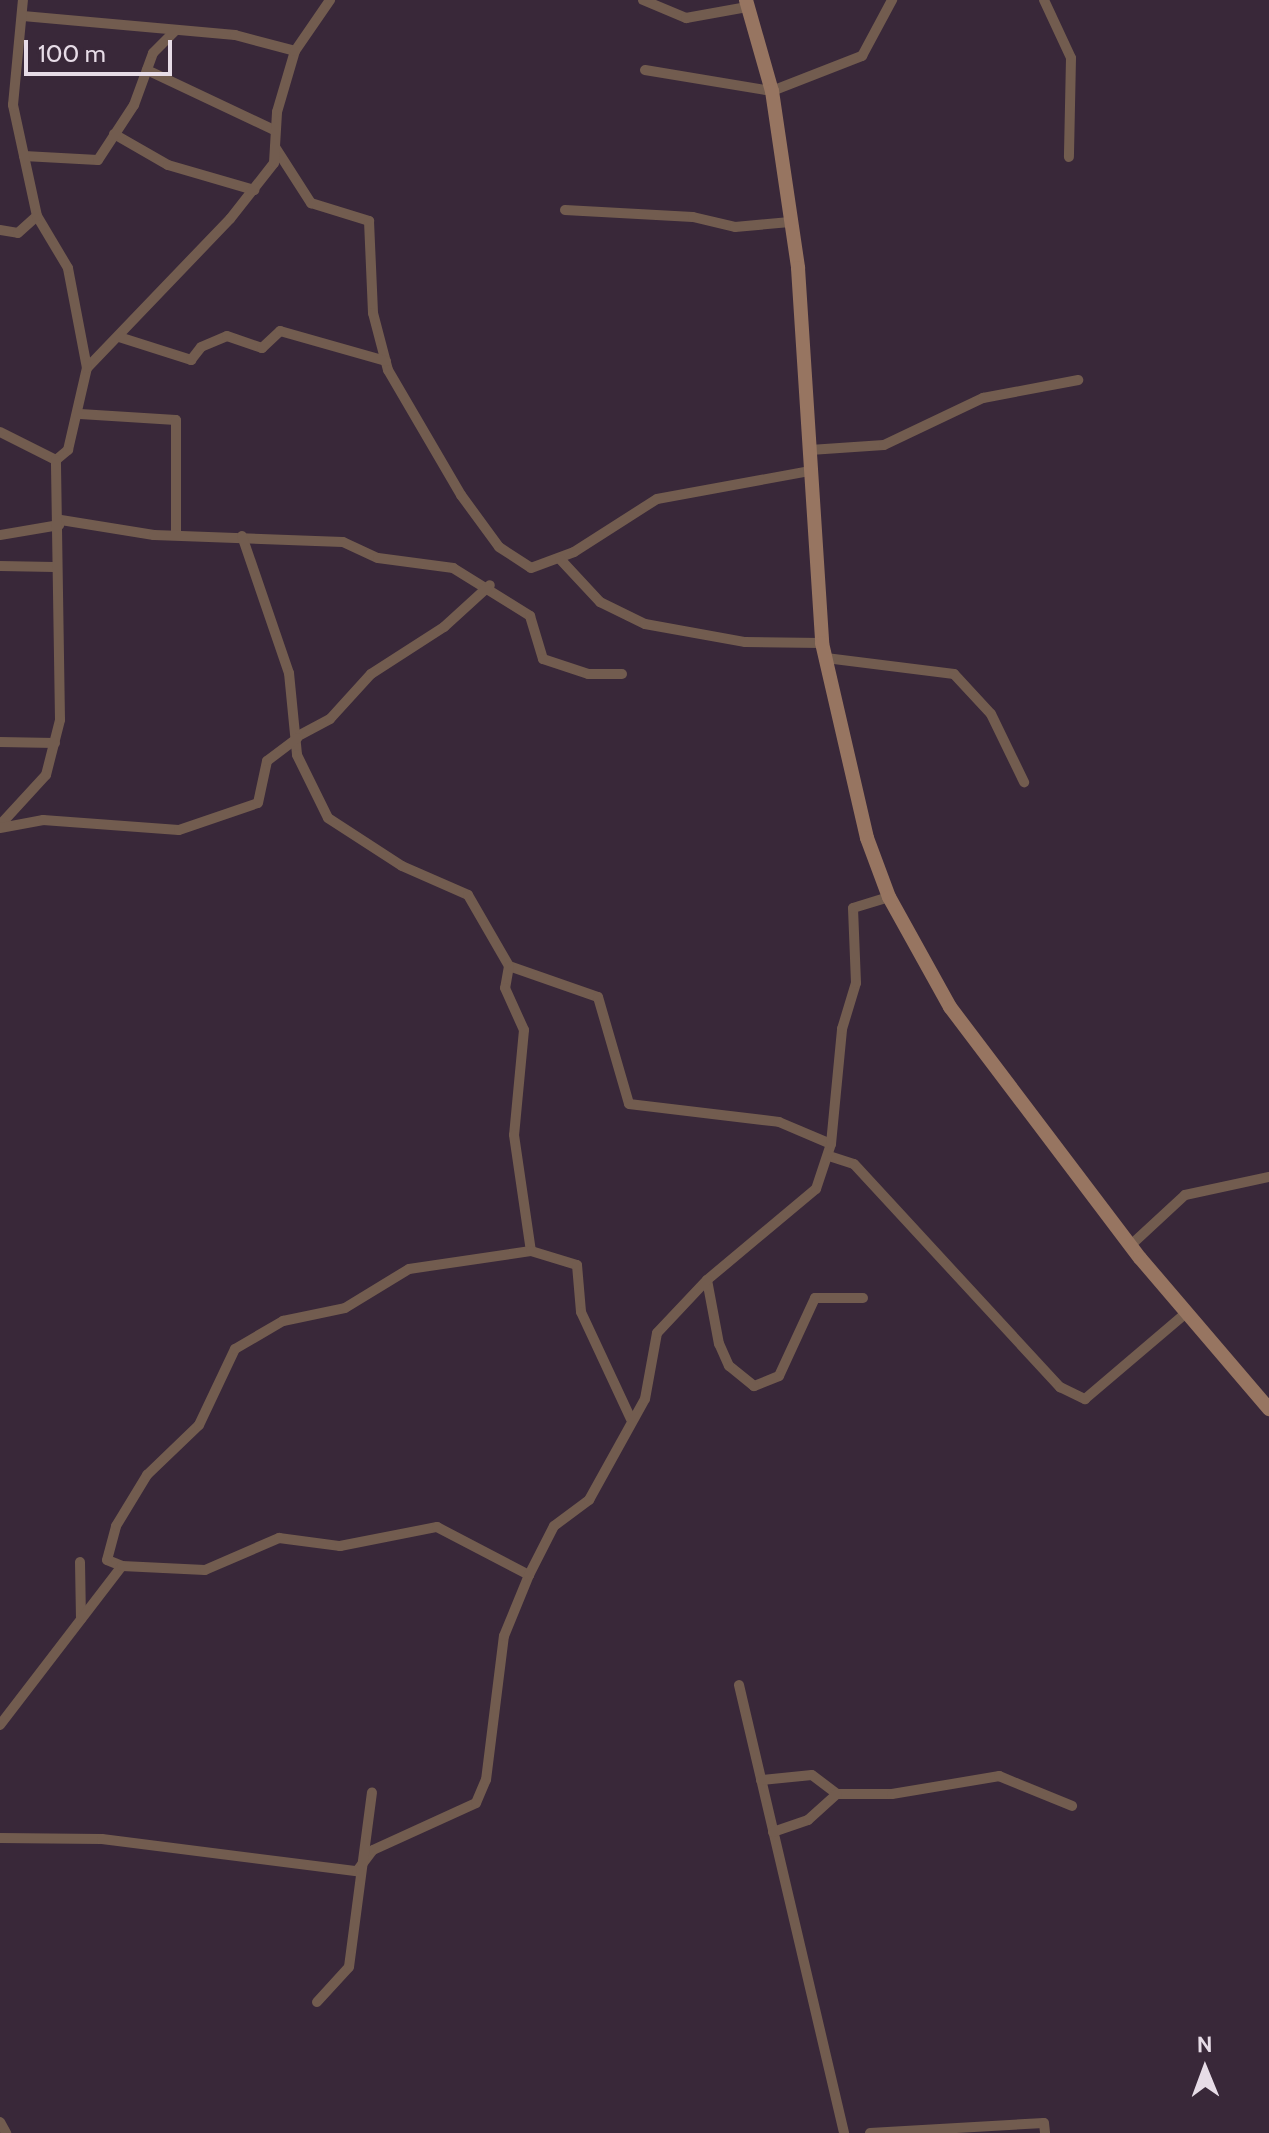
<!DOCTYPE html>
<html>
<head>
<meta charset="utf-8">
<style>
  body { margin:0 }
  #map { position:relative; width:1269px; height:2133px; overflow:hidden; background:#392839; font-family:Cabin,sans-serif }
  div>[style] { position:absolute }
  .street>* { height:10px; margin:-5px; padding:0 5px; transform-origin:5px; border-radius:5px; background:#725c4f }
  .secondary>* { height:14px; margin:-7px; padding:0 7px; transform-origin:7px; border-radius:7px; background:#977561 }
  span { translate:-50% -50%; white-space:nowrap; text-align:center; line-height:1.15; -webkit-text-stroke:6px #392839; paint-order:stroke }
  .north { position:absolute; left:1165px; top:2029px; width:80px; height:80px; -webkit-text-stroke:6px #392839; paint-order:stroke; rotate:359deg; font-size:22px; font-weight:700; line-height:32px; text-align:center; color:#e7dce7 }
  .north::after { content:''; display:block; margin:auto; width:28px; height:36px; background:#e7dce7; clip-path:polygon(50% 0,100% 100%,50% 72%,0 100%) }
  .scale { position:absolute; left:24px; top:40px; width:148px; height:36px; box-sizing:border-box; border:4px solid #e7dce7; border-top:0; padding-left:10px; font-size:24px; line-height:28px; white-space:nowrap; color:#e7dce7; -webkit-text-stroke:6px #392839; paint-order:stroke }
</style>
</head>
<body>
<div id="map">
  <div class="street">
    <i style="left:643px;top:0;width:47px;rotate:22.7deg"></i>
    <i style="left:686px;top:18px;width:62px;rotate:-10.2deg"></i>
    <i style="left:1044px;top:0;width:64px;rotate:65deg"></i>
    <i style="left:1071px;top:58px;width:99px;rotate:91.2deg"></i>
    <i style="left:23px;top:16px;width:213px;rotate:5.1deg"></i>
    <i style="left:235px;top:35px;width:62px;rotate:14.9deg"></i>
    <i style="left:147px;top:70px;width:140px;rotate:25.3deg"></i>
    <i style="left:645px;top:70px;width:129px;rotate:9.4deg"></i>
    <i style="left:772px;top:91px;width:97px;rotate:-21.3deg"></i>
    <i style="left:862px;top:56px;width:64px;rotate:-61.8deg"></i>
    <i style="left:114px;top:134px;width:62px;rotate:29.9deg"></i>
    <i style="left:168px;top:165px;width:90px;rotate:16.2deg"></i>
    <i style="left:275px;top:147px;width:67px;rotate:57.3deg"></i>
    <i style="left:311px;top:203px;width:61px;rotate:17.2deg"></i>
    <i style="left:369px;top:221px;width:92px;rotate:87.5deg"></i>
    <i style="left:373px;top:313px;width:59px;rotate:75.3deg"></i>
    <i style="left:388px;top:370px;width:145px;rotate:59.7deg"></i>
    <i style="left:461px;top:495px;width:64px;rotate:53.8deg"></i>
    <i style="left:499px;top:547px;width:38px;rotate:33deg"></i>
    <i style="left:531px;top:568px;width:46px;rotate:-20.4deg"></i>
    <i style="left:574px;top:552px;width:98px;rotate:-32.6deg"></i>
    <i style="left:657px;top:499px;width:156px;rotate:-10.4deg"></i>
    <i style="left:24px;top:156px;width:74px;rotate:3.1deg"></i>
    <i style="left:98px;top:160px;width:66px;rotate:-56.8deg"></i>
    <i style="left:134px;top:105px;width:55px;rotate:-69.9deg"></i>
    <i style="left:153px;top:53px;width:31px;rotate:-45deg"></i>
    <i style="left:565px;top:210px;width:128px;rotate:3.1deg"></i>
    <i style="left:693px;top:217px;width:43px;rotate:13.4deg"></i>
    <i style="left:735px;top:227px;width:55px;rotate:-5.2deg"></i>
    <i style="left:0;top:230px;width:18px;rotate:9deg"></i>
    <i style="left:18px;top:233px;width:25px;rotate:-42deg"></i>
    <i style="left:119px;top:337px;width:76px;rotate:17.7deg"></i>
    <i style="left:191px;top:360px;width:16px;rotate:-52deg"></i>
    <i style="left:201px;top:347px;width:28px;rotate:-23deg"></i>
    <i style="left:227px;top:336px;width:37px;rotate:19deg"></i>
    <i style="left:262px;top:348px;width:25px;rotate:-43deg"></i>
    <i style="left:280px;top:331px;width:110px;rotate:15.8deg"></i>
    <i style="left:87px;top:368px;width:207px;rotate:-46.2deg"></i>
    <i style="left:230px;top:219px;width:71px;rotate:-51.8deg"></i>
    <i style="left:274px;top:163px;width:51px;rotate:-86.6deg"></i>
    <i style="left:277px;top:112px;width:64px;rotate:-73.6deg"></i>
    <i style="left:295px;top:51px;width:62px;rotate:-55.5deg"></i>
    <i style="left:80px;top:414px;width:96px;rotate:3.6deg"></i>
    <i style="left:176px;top:420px;width:114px;rotate:90deg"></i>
    <i style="left:0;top:432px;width:63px;rotate:26.6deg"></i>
    <i style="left:56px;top:460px;width:16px;rotate:-40deg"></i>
    <i style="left:68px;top:450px;width:84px;rotate:-77deg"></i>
    <i style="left:87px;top:368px;width:102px;rotate:-100.8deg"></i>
    <i style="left:68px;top:268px;width:61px;rotate:-120.8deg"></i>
    <i style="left:37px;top:216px;width:114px;rotate:-102.2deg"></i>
    <i style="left:13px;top:105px;width:105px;rotate:-84.6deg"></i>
    <i style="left:810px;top:450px;width:74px;rotate:-3.9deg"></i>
    <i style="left:884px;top:445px;width:110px;rotate:-25.4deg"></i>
    <i style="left:983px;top:398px;width:97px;rotate:-10.7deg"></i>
    <i style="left:61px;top:520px;width:94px;rotate:9.2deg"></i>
    <i style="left:154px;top:535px;width:189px;rotate:2.1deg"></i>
    <i style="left:343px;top:542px;width:38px;rotate:25deg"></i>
    <i style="left:378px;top:558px;width:76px;rotate:7.6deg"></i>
    <i style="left:453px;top:568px;width:91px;rotate:31.9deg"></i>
    <i style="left:530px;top:616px;width:45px;rotate:73.2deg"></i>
    <i style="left:543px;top:659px;width:47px;rotate:18.4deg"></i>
    <i style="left:588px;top:674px;width:34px"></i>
    <i style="left:0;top:535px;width:60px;rotate:-9.6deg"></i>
    <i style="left:242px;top:536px;width:145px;rotate:71.1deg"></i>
    <i style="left:289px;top:673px;width:82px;rotate:84.4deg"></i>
    <i style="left:297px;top:755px;width:70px;rotate:63.8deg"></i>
    <i style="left:328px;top:818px;width:88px;rotate:33deg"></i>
    <i style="left:402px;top:866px;width:72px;rotate:23.7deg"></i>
    <i style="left:468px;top:895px;width:82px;rotate:60deg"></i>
    <i style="left:509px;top:966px;width:94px;rotate:19.2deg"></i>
    <i style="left:598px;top:997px;width:111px;rotate:73.8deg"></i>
    <i style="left:629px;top:1104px;width:151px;rotate:6.8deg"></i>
    <i style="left:779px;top:1122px;width:56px;rotate:22.9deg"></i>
    <i style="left:560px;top:559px;width:59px;rotate:47.1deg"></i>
    <i style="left:600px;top:602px;width:50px;rotate:26.1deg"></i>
    <i style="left:645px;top:624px;width:102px;rotate:10.2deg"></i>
    <i style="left:745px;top:642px;width:77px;rotate:0.7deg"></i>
    <i style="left:0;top:566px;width:54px;rotate:1.1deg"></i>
    <i style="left:826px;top:658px;width:129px;rotate:7.1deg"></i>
    <i style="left:954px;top:674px;width:54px;rotate:47.2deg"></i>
    <i style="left:991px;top:714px;width:76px;rotate:64.1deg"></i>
    <i style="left:300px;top:735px;width:34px;rotate:-28deg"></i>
    <i style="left:330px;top:719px;width:61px;rotate:-47.7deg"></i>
    <i style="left:371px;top:674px;width:87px;rotate:-32.8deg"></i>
    <i style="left:444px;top:627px;width:62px;rotate:-42.4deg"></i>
    <i style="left:0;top:742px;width:55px;rotate:1deg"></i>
    <i style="left:0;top:825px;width:68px;rotate:-47.4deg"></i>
    <i style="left:46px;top:775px;width:57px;rotate:-75.7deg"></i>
    <i style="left:60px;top:720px;width:260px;rotate:-90.9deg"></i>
    <i style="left:0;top:828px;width:44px;rotate:-10.5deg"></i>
    <i style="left:43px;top:820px;width:136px;rotate:4.2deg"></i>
    <i style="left:179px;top:830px;width:83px;rotate:-18.9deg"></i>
    <i style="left:258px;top:803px;width:43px;rotate:-77.9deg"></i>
    <i style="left:267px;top:761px;width:38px;rotate:-37deg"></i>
    <i style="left:509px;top:966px;width:22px;rotate:100deg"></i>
    <i style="left:505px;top:988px;width:46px;rotate:65.7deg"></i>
    <i style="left:524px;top:1030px;width:105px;rotate:95.4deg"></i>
    <i style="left:514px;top:1135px;width:117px;rotate:81.7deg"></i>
    <i style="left:829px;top:1156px;width:26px;rotate:18deg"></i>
    <i style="left:854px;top:1164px;width:304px;rotate:47.3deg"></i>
    <i style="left:1060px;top:1387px;width:28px;rotate:26deg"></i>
    <i style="left:1085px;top:1399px;width:131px;rotate:-40.4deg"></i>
    <i style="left:1132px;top:1244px;width:72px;rotate:-42.8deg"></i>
    <i style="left:1185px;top:1195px;width:86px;rotate:-12.1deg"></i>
    <i style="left:863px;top:1298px;width:48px;rotate:180deg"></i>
    <i style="left:815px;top:1298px;width:86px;rotate:114.8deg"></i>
    <i style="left:779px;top:1376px;width:27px;rotate:158deg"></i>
    <i style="left:754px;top:1386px;width:32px;rotate:-141deg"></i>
    <i style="left:729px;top:1366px;width:24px;rotate:-114deg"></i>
    <i style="left:719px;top:1344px;width:65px;rotate:-100.6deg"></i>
    <i style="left:707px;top:1280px;width:142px;rotate:-39.9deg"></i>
    <i style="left:816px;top:1189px;width:47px;rotate:-71.6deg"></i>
    <i style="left:831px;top:1144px;width:116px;rotate:-84.5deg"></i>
    <i style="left:842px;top:1029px;width:48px;rotate:-73.1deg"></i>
    <i style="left:856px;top:983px;width:75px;rotate:-92.3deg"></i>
    <i style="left:853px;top:908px;width:38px;rotate:-17deg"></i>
    <i style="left:80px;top:1562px;width:57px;rotate:89deg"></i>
    <i style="left:122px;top:1566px;width:16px;rotate:-158deg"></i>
    <i style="left:107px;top:1560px;width:35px;rotate:-75deg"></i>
    <i style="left:116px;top:1526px;width:60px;rotate:-58.7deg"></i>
    <i style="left:147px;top:1475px;width:72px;rotate:-43.9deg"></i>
    <i style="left:199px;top:1425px;width:84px;rotate:-64.7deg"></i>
    <i style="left:235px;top:1349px;width:56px;rotate:-30.3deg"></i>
    <i style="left:283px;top:1321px;width:63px;rotate:-11.8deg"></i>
    <i style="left:345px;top:1308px;width:75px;rotate:-31.4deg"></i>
    <i style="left:409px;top:1269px;width:123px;rotate:-8.4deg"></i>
    <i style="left:531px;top:1251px;width:48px;rotate:16.9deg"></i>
    <i style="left:577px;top:1265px;width:47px;rotate:85.1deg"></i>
    <i style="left:581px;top:1312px;width:118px;rotate:65deg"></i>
    <i style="left:739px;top:1685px;width:460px;rotate:76.8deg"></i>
    <i style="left:0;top:1725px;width:200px;rotate:-52.5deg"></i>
    <i style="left:122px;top:1566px;width:83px;rotate:2.8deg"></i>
    <i style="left:205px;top:1570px;width:81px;rotate:-23.4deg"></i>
    <i style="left:279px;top:1538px;width:62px;rotate:7.5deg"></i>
    <i style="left:340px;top:1546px;width:99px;rotate:-11.1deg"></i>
    <i style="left:437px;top:1527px;width:104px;rotate:27.6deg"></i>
    <i style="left:761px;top:1780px;width:51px;rotate:-5.6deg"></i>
    <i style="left:812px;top:1775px;width:31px;rotate:37deg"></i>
    <i style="left:837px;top:1794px;width:55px"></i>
    <i style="left:892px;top:1794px;width:109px;rotate:-9.5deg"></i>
    <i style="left:999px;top:1776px;width:79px;rotate:22.3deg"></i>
    <i style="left:773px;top:1832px;width:37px;rotate:-19deg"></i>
    <i style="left:808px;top:1820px;width:39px;rotate:-42deg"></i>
    <i style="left:0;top:1838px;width:102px;rotate:0.6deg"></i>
    <i style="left:102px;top:1839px;width:257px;rotate:7.2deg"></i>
    <i style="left:357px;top:1871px;width:26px;rotate:-53deg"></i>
    <i style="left:373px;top:1850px;width:113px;rotate:-24.5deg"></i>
    <i style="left:476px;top:1803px;width:25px;rotate:-67deg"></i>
    <i style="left:486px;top:1780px;width:145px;rotate:-82.9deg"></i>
    <i style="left:504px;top:1636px;width:66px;rotate:-67.7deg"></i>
    <i style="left:529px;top:1575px;width:55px;rotate:-63deg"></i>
    <i style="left:554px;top:1526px;width:44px;rotate:-36.6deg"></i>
    <i style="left:589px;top:1500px;width:115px;rotate:-61deg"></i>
    <i style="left:645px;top:1399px;width:67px;rotate:-79.7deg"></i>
    <i style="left:657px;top:1333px;width:73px;rotate:-46.7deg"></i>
    <i style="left:317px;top:2002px;width:47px;rotate:-47.6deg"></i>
    <i style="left:349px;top:1967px;width:176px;rotate:-82.5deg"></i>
    <i style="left:0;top:2122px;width:13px;rotate:61deg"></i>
    <i style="left:870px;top:2133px;width:174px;rotate:-3.3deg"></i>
    <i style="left:1044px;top:2123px;width:10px;rotate:84deg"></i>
  </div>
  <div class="secondary">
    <i style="left:746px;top:0;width:95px;rotate:74.1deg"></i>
    <i style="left:772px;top:91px;width:179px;rotate:81.6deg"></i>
    <i style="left:798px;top:268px;width:376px;rotate:86.3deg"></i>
    <i style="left:822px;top:643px;width:200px;rotate:77deg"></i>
    <i style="left:867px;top:838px;width:63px;rotate:69.6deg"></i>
    <i style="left:889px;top:897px;width:126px;rotate:61deg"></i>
    <i style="left:950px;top:1007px;width:315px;rotate:52.9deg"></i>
    <i style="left:1140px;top:1258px;width:199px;rotate:49.5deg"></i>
  </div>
  <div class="north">N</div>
  <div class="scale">100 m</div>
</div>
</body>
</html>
